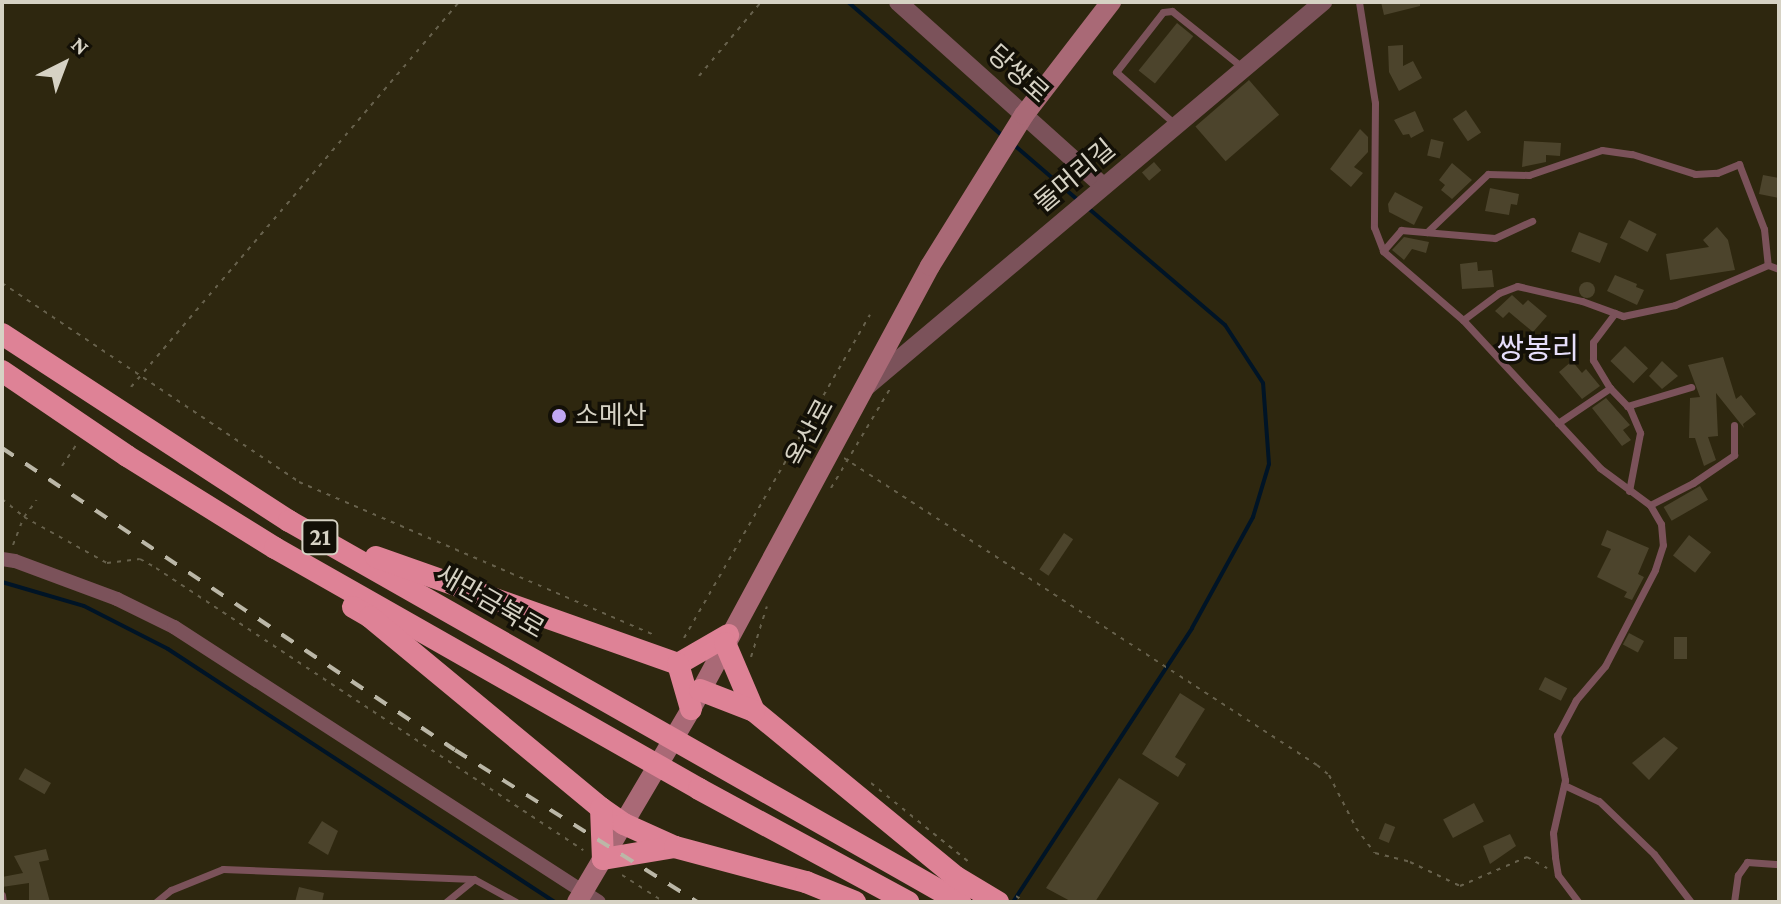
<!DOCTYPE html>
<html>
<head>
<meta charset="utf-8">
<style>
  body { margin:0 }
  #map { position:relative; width:1781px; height:904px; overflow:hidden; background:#2e270f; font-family:"Crimson Pro","Noto Sans KR",serif }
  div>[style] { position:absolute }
  .stream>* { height:4px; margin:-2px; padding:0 2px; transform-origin:2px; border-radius:2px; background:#001426 }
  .building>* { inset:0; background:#4c442c; transform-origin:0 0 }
  .round { border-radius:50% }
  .path>* { height:2px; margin-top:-1px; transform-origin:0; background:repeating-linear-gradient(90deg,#67614c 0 4px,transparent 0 10px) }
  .service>* { height:7px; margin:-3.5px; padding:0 3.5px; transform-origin:3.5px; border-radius:3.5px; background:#7b525a }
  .minor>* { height:14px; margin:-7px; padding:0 7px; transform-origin:7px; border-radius:7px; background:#7b525a }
  .tertiary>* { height:18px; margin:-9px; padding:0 9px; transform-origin:9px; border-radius:9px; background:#7b525a }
  .secondary>* { height:20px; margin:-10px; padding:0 10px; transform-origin:10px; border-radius:10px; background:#a96976 }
  .trunk>* { height:22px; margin:-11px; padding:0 11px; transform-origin:11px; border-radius:11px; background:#de8296 }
  .rail>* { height:4px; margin-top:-2px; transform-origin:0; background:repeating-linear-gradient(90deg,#bbb7a7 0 14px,transparent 0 28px) }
  .dots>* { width:22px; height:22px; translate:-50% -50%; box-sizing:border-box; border:4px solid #131007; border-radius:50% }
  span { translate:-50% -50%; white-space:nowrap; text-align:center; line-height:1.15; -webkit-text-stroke:7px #131007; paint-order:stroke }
  .shield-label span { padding:2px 6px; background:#131007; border:2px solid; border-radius:6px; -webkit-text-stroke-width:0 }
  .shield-label { font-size:24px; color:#d6d2c4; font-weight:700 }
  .street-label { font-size:26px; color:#d6d2c4 }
  .poi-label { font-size:26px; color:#d6d2c4 }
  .left { translate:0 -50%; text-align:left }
  .quarter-label { font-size:30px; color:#e6defb }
  .frame { position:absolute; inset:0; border:4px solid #d6d2c4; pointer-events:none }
  .north { position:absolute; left:24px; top:24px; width:80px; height:80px; -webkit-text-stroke:6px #131007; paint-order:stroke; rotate:42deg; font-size:22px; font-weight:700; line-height:32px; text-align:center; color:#d6d2c4 }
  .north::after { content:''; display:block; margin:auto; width:28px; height:36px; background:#d6d2c4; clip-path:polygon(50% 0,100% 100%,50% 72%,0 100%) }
</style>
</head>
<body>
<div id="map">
  <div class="stream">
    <i style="left:848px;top:2px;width:206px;rotate:40.9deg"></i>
    <i style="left:1014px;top:145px;width:87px;rotate:40.8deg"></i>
    <i style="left:2px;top:582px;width:85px;rotate:16.3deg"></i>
    <i style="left:84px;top:606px;width:94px;rotate:27.1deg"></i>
    <i style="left:168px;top:649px;width:462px;rotate:33.2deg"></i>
    <i style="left:1013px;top:902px;width:327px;rotate:-56.8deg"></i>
    <i style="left:1192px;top:628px;width:127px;rotate:-61.2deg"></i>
    <i style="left:1253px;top:517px;width:55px;rotate:-73.2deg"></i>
    <i style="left:1269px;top:464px;width:81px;rotate:-94.2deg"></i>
    <i style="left:1263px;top:383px;width:69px;rotate:-123.2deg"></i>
    <i style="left:1225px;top:325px;width:182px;rotate:-139.5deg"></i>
  </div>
  <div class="building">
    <i style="clip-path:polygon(1381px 2px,1420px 2px,1420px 6px,1384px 15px)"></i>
    <i style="left:1177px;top:23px;width:21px;height:61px;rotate:39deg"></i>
    <i style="clip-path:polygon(1403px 45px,1403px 66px,1413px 61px,1422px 78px,1399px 91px,1389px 72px,1388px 46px)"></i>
    <i style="left:1249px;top:80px;width:46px;height:71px;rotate:49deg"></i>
    <i style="left:1466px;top:110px;width:27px;height:16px;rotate:56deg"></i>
    <i style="clip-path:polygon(1415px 111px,1424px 131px,1411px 138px,1409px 134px,1403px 135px,1394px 120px)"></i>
    <i style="clip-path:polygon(1360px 129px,1368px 137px,1368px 152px,1354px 167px,1363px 173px,1351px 187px,1330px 169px)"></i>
    <i style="left:1431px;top:139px;width:13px;height:17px;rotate:13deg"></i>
    <i style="clip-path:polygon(1524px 141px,1561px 143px,1560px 156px,1546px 155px,1546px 162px,1522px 167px)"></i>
    <i style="left:1154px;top:162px;width:11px;height:16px;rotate:49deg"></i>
    <i style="clip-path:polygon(1452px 163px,1472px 180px,1452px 199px,1441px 190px,1445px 185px,1439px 180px)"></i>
    <i style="clip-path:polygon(1763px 175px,1779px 178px,1779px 198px,1759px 194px)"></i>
    <i style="clip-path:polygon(1490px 188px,1519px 194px,1517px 205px,1511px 204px,1509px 215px,1485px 211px)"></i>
    <i style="clip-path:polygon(1395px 192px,1423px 207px,1414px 225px,1389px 212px,1388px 204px)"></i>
    <i style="left:1629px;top:220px;width:31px;height:20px;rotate:27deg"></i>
    <i style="clip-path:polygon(1717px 227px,1728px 240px,1735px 270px,1670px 280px,1666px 254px,1709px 247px,1703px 240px)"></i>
    <i style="left:1579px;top:232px;width:31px;height:21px;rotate:22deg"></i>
    <i style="clip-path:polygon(1404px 237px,1429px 242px,1426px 253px,1412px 249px,1404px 260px,1392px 250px)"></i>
    <i style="clip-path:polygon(1477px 262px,1478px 271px,1492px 270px,1494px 287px,1462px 289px,1460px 264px)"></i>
    <i style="clip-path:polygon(1615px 275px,1637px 284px,1636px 287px,1644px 290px,1637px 305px,1607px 291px)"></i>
    <i class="round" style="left:1579px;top:282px;width:16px;height:16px"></i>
    <i style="clip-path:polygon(1512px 295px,1523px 305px,1528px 300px,1547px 316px,1533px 332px,1509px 312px,1503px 318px,1495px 311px)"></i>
    <i style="left:1625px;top:346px;width:32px;height:21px;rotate:44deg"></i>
    <i style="clip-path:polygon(1723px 357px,1736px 399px,1741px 395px,1756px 414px,1743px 424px,1744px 428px,1716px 393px,1718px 436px,1708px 437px,1716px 460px,1704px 466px,1695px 438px,1689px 438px,1690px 398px,1700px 397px,1688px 365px)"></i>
    <i style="clip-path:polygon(1572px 361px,1582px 373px,1586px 369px,1600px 386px,1582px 399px,1559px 372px)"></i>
    <i style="clip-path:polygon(1662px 361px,1678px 376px,1662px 389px,1649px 376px)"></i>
    <i style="clip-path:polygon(1606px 398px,1630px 425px,1623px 430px,1631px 440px,1622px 446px,1592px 408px)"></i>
    <i style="left:1700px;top:486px;width:16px;height:42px;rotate:60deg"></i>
    <i style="clip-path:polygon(1607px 530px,1649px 548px,1638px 574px,1644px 577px,1632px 600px,1624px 597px,1627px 592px,1597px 577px,1611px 549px,1601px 545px)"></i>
    <i style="left:1064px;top:533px;width:11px;height:44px;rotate:34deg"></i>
    <i style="left:1689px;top:535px;width:28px;height:26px;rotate:38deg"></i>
    <i style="left:1629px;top:633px;width:17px;height:13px;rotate:28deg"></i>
    <i style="left:1674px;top:637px;width:13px;height:22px"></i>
    <i style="left:1545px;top:677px;width:25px;height:14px;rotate:27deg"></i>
    <i style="clip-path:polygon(1180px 693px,1205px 709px,1175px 757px,1186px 764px,1178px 777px,1142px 754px)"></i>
    <i style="clip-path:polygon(1664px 737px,1678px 748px,1649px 780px,1632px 763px)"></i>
    <i style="left:25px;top:768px;width:30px;height:13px;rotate:30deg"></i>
    <i style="clip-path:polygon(1119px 778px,1159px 803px,1095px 902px,1072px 902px,1046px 888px)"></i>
    <i style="left:1474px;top:803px;width:21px;height:35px;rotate:62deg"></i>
    <i style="clip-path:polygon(322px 821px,338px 831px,328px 855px,308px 843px)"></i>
    <i style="left:1385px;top:823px;width:11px;height:17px;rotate:22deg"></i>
    <i style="clip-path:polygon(1510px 834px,1516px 846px,1490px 864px,1483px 846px)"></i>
    <i style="clip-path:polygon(46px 849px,49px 860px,39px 862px,50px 902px,29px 902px,29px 883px,2px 887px,2px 877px,23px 873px,14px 856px)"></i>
    <i style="clip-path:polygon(299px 887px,324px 893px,322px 902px,295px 902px)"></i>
  </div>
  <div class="path">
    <i style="left:699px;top:76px;width:97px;rotate:-50deg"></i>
    <i style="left:2px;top:283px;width:358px;rotate:33.8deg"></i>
    <i style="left:299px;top:482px;width:389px;rotate:23.3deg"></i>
    <i style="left:131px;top:387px;width:506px;rotate:-49.57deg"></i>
    <i style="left:844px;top:458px;width:564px;rotate:32.99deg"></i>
    <i style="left:1317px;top:765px;width:16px;rotate:40deg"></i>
    <i style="left:1329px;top:775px;width:59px;rotate:63deg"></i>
    <i style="left:1356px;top:828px;width:31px;rotate:53deg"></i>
    <i style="left:1375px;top:853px;width:36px;rotate:14deg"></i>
    <i style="left:1410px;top:862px;width:55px;rotate:25.6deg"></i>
    <i style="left:1460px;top:886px;width:73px;rotate:-23.4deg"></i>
    <i style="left:1527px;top:857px;width:23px;rotate:29deg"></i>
    <i style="left:62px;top:466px;width:25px;rotate:-56deg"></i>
    <i style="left:831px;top:488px;width:117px;rotate:-59.3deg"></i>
    <i style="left:2px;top:499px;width:28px;rotate:39deg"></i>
    <i style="left:24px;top:517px;width:95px;rotate:29deg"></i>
    <i style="left:107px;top:563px;width:33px;rotate:-7deg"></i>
    <i style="left:140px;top:559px;width:18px;rotate:29deg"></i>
    <i style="left:156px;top:568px;width:512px;rotate:33.44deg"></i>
    <i style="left:13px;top:545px;width:30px;rotate:-69deg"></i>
    <i style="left:24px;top:517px;width:21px;rotate:-53deg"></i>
    <i style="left:684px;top:638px;width:373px;rotate:-60.1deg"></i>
    <i style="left:751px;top:657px;width:53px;rotate:-72.6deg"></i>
    <i style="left:871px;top:783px;width:126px;rotate:38.9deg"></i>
    <i style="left:622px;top:875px;width:50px;rotate:32.7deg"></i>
    <i style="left:1016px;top:896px;width:11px;rotate:34deg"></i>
  </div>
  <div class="service">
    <i style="left:1359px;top:2px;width:102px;rotate:81deg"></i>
    <i style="left:1375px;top:103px;width:124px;rotate:90.5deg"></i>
    <i style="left:1374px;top:227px;width:26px;rotate:69deg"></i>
    <i style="left:1383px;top:251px;width:106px;rotate:40.8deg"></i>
    <i style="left:1463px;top:320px;width:202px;rotate:47.2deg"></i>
    <i style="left:1600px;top:468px;width:62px;rotate:36.5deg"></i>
    <i style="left:1650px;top:505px;width:22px;rotate:60deg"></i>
    <i style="left:1661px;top:524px;width:21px;rotate:85deg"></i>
    <i style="left:1663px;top:545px;width:26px;rotate:108deg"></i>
    <i style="left:1655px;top:570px;width:108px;rotate:117.5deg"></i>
    <i style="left:1605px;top:666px;width:45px;rotate:130.5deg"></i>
    <i style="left:1576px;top:700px;width:40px;rotate:118deg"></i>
    <i style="left:1557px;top:735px;width:46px;rotate:79.9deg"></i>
    <i style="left:1565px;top:780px;width:54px;rotate:102.8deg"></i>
    <i style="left:1553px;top:833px;width:24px;rotate:85deg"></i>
    <i style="left:1555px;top:857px;width:18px;rotate:81deg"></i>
    <i style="left:1558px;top:875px;width:34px;rotate:53deg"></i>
    <i style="left:1176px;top:125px;width:80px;rotate:-138.5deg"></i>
    <i style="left:1116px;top:72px;width:76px;rotate:-51.9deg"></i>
    <i style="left:1163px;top:12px;width:9px;rotate:-6deg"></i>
    <i style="left:1172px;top:11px;width:90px;rotate:38.7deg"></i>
    <i style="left:1427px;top:232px;width:84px;rotate:-43.6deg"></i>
    <i style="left:1488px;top:174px;width:41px;rotate:1.4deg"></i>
    <i style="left:1529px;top:175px;width:77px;rotate:-18.9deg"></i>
    <i style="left:1602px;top:150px;width:30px;rotate:8deg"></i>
    <i style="left:1632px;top:154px;width:66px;rotate:17.6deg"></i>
    <i style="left:1695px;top:174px;width:22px;rotate:-3deg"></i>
    <i style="left:1717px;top:173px;width:24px;rotate:-22deg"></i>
    <i style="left:1739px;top:164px;width:70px;rotate:69deg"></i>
    <i style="left:1764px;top:229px;width:36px;rotate:84deg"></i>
    <i style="left:1383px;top:251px;width:28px;rotate:-49deg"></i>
    <i style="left:1401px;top:230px;width:94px;rotate:4.9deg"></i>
    <i style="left:1495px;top:238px;width:41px;rotate:-24.7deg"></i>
    <i style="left:1615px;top:313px;width:36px;rotate:127deg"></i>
    <i style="left:1593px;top:342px;width:18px;rotate:90deg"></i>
    <i style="left:1593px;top:360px;width:33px;rotate:59deg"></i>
    <i style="left:1610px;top:388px;width:29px;rotate:46deg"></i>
    <i style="left:1630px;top:409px;width:26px;rotate:67deg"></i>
    <i style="left:1640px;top:433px;width:59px;rotate:100.7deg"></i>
    <i style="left:1463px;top:320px;width:45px;rotate:-36.9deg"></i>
    <i style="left:1499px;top:293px;width:19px;rotate:-21deg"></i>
    <i style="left:1517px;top:286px;width:67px;rotate:13deg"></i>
    <i style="left:1582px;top:301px;width:44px;rotate:20.1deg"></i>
    <i style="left:1623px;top:316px;width:53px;rotate:-11.9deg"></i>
    <i style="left:1675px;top:305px;width:101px;rotate:-23.3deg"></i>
    <i style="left:1768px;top:265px;width:12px;rotate:20deg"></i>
    <i style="left:1627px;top:406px;width:67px;rotate:-16.5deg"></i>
    <i style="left:1558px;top:423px;width:63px;rotate:-33.9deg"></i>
    <i style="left:1650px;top:505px;width:48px;rotate:-27.1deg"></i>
    <i style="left:1693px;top:483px;width:50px;rotate:-34.3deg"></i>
    <i style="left:1734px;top:455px;width:30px;rotate:-90deg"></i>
    <i style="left:1564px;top:785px;width:38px;rotate:25deg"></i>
    <i style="left:1599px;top:801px;width:76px;rotate:43.9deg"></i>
    <i style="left:1654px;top:854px;width:61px;rotate:52.4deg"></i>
    <i style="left:2px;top:895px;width:7px;rotate:82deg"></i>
    <i style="left:156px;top:902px;width:19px;rotate:-39deg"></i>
    <i style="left:171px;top:890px;width:56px;rotate:-22deg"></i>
    <i style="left:223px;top:869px;width:251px;rotate:2.3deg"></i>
    <i style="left:474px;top:879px;width:48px;rotate:28.7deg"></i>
    <i style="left:446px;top:902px;width:36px;rotate:-39deg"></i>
    <i style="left:1734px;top:902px;width:27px;rotate:-82deg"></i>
    <i style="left:1738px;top:875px;width:16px;rotate:-55deg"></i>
    <i style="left:1747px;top:862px;width:32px;rotate:4deg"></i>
  </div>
  <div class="minor">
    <i style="left:2px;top:559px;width:13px;rotate:9deg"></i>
    <i style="left:15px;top:561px;width:109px;rotate:20.4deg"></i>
    <i style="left:117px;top:599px;width:64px;rotate:26.2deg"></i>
    <i style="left:174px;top:627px;width:506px;rotate:32.91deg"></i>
  </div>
  <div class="tertiary">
    <i style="left:898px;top:2px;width:275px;rotate:41.9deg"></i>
    <i style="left:866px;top:387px;width:598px;rotate:-40.11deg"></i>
  </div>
  <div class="secondary">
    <i style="left:577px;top:902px;width:224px;rotate:-59.4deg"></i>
    <i style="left:691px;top:709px;width:503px;rotate:-61.65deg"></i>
    <i style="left:930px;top:266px;width:178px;rotate:-58.1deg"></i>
    <i style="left:1024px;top:115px;width:143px;rotate:-52.4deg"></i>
  </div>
  <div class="trunk">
    <i style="left:2px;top:334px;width:343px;rotate:33.1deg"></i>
    <i style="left:289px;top:521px;width:772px;rotate:29.59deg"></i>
    <i style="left:2px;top:371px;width:151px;rotate:34.2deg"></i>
    <i style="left:127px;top:456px;width:174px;rotate:31.9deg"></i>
    <i style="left:275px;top:548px;width:488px;rotate:29.6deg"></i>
    <i style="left:699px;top:789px;width:238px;rotate:28.4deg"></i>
    <i style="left:376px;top:557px;width:320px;rotate:19.5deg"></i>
    <i style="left:678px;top:664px;width:58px;rotate:-30.1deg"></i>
    <i style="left:353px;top:607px;width:20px;rotate:30deg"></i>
    <i style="left:370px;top:617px;width:300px;rotate:39.6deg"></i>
    <i style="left:601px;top:808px;width:28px;rotate:35deg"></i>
    <i style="left:624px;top:824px;width:56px;rotate:24.3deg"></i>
    <i style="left:725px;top:643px;width:74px;rotate:66.9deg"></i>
    <i style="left:754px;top:711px;width:261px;rotate:39.4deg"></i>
    <i style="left:956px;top:877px;width:49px;rotate:30.8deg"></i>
    <i style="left:678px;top:664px;width:47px;rotate:73.9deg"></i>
    <i style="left:700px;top:690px;width:58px;rotate:21.3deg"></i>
    <i style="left:601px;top:808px;width:51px;rotate:87.8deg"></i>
    <i style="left:603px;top:859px;width:73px;rotate:-9.5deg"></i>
    <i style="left:675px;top:847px;width:136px;rotate:15deg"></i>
    <i style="left:806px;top:882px;width:53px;rotate:22.2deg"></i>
  </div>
  <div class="rail">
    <i style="left:2px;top:448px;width:544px;rotate:33.69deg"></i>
    <i style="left:455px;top:750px;width:286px;rotate:32.1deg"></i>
  </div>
  <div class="dots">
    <i style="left:559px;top:416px;background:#c1a8f3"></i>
  </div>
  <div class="shield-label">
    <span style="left:320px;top:537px">21</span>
  </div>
  <div class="street-label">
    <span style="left:1018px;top:74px;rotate:42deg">당쌍로</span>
    <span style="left:1075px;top:176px;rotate:-40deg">돌머리길</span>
    <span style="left:810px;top:433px;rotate:-62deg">옥산로</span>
    <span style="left:490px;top:602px;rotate:30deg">새만금북로</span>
  </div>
  <div class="poi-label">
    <span class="left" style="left:575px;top:416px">소메산</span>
  </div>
  <div class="quarter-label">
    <span style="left:1538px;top:349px">쌍봉리</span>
  </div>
  <div class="frame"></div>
  <div class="north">N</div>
</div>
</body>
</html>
